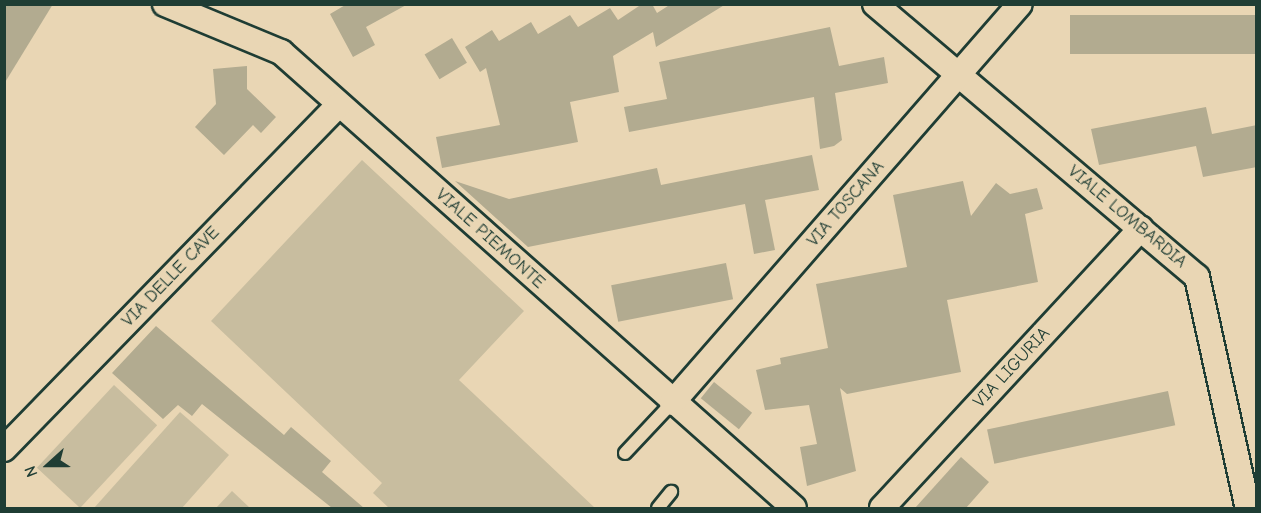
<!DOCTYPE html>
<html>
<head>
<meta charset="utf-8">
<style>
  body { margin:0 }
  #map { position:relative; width:1261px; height:513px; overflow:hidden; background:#e9d6b4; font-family:"Comic Neue",sans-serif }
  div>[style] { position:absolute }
  .green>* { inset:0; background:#c8bd9f; transform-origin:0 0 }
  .building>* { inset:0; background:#b2ab90; transform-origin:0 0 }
  .roads { filter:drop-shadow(2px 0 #1f3d34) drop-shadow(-2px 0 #1f3d34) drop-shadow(0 2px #1f3d34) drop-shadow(0 -2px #1f3d34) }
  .service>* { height:12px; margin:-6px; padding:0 6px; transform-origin:6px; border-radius:6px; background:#e9d6b4 }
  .minor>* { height:24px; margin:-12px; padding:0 12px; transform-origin:12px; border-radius:12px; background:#e9d6b4 }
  span { translate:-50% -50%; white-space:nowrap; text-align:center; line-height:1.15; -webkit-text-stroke:5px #e9d6b4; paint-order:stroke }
  .street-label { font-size:18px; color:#1f3d34 }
  .frame { position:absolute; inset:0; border:6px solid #1f3d34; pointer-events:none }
  .north { position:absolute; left:18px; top:435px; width:60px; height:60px; -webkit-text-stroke:4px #e9d6b4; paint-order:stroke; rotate:249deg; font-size:16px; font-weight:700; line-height:24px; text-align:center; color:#1f3d34 }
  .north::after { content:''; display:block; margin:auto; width:21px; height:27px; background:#1f3d34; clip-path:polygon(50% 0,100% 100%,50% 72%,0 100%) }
</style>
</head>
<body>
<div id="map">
  <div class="green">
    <i style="clip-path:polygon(362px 160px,524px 311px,459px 380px,595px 508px,389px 508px,373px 493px,382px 483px,211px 321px)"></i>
    <i style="left:114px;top:385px;width:59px;height:113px;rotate:43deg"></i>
    <i style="clip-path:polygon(180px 412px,229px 455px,182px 508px,94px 508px)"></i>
    <i style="clip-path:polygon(232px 491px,250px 508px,216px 508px)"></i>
  </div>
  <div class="building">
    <i style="clip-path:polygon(4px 4px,53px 4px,4px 84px)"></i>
    <i style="clip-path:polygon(347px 4px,408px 4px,366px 27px,375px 45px,353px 57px,330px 14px)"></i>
    <i style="clip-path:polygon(642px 4px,652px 4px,657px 13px,671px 4px,726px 4px,656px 47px,653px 32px,613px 56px,619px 92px,570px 102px,578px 142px,442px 168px,436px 137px,500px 125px,486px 68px,480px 72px,465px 47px,492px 30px,499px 41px,531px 22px,538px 34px,570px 15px,578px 27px,610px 8px,618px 20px)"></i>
    <i style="left:1257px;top:15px;width:39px;height:187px;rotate:90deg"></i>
    <i style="clip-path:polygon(830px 27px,839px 66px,884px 57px,888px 83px,835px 93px,842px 140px,834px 146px,820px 149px,814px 97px,629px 132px,624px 107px,667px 99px,659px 62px)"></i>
    <i style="left:452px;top:38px;width:29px;height:32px;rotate:59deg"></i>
    <i style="clip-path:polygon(247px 66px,247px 89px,276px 117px,261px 133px,253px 125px,224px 155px,195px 127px,216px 104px,213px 69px)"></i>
    <i style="clip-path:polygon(1206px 107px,1212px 134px,1257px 125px,1257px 167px,1203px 177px,1196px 146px,1099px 165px,1091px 129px)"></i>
    <i style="clip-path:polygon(812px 155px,819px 190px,765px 200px,775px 250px,754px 254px,745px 204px,528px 247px,455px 181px,509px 199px,657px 168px,661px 185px)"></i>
    <i style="clip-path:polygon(963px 181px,971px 216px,996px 183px,1010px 194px,1037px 188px,1043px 209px,1025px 214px,1038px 282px,947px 300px,961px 372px,847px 394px,840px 388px,856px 471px,807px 486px,800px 447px,817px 444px,809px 405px,765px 410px,756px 370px,781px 364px,780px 358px,828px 348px,816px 284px,907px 267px,893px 195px)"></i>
    <i style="left:726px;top:263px;width:37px;height:117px;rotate:79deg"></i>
    <i style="clip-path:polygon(156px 326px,284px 435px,291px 427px,331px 461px,322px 472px,364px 508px,332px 508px,202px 404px,192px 416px,178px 405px,163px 419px,112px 373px)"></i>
    <i style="left:714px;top:382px;width:49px;height:21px;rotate:39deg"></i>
    <i style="left:1168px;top:391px;width:35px;height:185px;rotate:78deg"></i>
    <i style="clip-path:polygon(961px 457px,989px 482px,966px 508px,915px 508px)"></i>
  </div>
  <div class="roads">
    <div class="service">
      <i style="left:625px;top:453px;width:69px;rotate:-46.8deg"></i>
      <i style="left:658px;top:508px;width:21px;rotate:-51deg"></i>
    </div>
    <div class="minor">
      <i style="left:165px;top:4px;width:126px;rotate:22.5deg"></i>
      <i style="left:281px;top:52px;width:686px;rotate:41.63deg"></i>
      <i style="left:875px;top:4px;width:422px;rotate:40.3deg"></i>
      <i style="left:1197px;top:277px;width:237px;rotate:77.6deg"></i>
      <i style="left:672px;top:403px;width:529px;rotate:-48.91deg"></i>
      <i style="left:4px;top:449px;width:480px;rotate:-45.8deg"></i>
      <i style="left:882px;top:508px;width:381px;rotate:-47.2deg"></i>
    </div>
  </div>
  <div class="street-label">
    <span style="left:846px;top:204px;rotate:-49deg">VIA TOSCANA</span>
    <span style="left:1127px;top:217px;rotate:40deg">VIALE LOMBARDIA</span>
    <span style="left:490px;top:239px;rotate:42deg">VIALE PIEMONTE</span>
    <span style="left:171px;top:277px;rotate:-46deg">VIA DELLE CAVE</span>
    <span style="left:1012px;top:368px;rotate:-47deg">VIA LIGURIA</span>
  </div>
  <div class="frame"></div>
  <div class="north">N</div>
</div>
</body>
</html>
